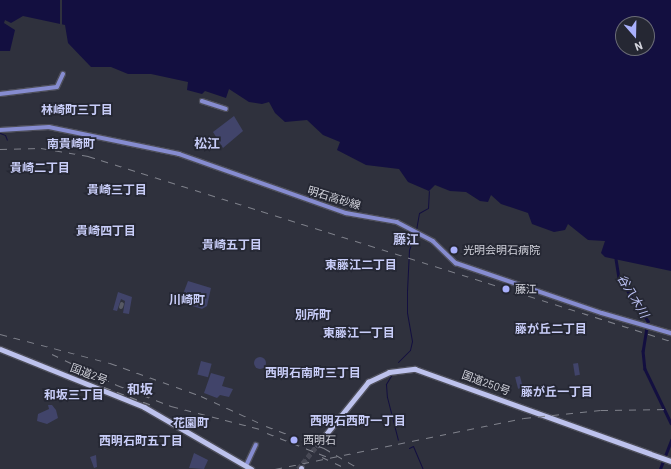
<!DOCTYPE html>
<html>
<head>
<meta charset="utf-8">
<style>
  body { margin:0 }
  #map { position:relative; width:671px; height:469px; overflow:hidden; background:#2f313d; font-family:Barlow,"Noto Sans JP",sans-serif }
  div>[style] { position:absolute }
  .green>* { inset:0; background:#41446a; transform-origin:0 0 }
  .round { border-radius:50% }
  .water>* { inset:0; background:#130f40 }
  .pier>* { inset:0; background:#2f313d; transform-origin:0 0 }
  .stream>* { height:1px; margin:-0.5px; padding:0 0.5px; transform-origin:0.5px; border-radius:0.5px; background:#130f40 }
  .river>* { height:2.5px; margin:-1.25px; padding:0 1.25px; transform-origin:1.25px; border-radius:1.25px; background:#130f40 }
  .taxiway>* { height:4px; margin:-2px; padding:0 2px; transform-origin:2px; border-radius:2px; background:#575964 }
  .highway-tunnel>* { height:5px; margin-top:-2.5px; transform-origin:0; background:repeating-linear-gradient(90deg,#484955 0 5px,transparent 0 7.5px) }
  .roads { filter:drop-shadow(1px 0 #4d4e5a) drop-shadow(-1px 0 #4d4e5a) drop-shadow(0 1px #4d4e5a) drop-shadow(0 -1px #4d4e5a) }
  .secondary>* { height:3.5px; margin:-1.75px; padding:0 1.75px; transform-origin:1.75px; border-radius:1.75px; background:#868cd0 }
  .highway>* { height:5px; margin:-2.5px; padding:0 2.5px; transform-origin:2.5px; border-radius:2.5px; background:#bdc2ed }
  .rail>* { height:1px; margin-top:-0.5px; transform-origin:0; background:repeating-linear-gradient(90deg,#7f818b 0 7px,transparent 0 14px) }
  .dots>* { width:11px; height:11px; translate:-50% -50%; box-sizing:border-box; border:2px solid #252733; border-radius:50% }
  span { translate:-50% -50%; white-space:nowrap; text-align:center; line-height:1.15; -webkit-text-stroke:3.5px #252733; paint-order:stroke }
  .street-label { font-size:11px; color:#d3d4dd }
  .poi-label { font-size:11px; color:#d3d4dd }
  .left { translate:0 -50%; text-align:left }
  .neighbourhood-label { font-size:12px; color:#c8cdf8; font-weight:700 }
  .water-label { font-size:12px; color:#bcc2f5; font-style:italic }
  .quarter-label { font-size:13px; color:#c8cdf8; font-weight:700 }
  .north { position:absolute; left:615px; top:16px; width:40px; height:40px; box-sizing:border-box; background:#252733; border:1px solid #6b6c77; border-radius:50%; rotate:160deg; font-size:11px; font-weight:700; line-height:16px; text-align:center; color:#d3d4dd }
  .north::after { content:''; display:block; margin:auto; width:14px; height:18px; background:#a9b0fc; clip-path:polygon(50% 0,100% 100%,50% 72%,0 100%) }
</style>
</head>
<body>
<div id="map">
  <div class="green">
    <i style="clip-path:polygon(234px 116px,243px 131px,223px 148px,213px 132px)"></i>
    <i style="clip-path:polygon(188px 281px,211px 288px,207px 306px,202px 309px,180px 302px)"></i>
    <i style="clip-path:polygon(118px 292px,132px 297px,129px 314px,123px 313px,125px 301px,121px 299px,117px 311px,113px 310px)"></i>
    <i class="round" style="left:254px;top:357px;width:12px;height:12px"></i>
    <i style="left:201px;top:361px;width:11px;height:14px;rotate:15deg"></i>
    <i style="left:578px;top:363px;width:12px;height:5px;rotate:81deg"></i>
    <i style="clip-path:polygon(211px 373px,225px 377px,222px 386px,233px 389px,229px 397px,220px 395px,217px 398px,204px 393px)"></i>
    <i style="left:520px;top:376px;width:12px;height:5px;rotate:76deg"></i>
    <i style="clip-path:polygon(48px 405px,52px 405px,56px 410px,58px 418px,47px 424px,37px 421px,38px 414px,49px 409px)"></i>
    <i style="clip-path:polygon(194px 453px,208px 460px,204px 469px,189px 468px)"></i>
    <i style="clip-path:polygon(96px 455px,97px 467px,94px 468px,90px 457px)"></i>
  </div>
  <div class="water">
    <i style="clip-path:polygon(evenodd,0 0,671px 0,671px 271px,605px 257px,601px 253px,605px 241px,588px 240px,568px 224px,565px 230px,554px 232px,532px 224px,528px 213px,501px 204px,491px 195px,488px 202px,480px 201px,466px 192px,450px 191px,435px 185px,429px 191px,408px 182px,399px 169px,366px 165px,337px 150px,340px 142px,323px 135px,307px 120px,285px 122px,275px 113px,269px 102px,262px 104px,249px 102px,229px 89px,226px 98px,205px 91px,202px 94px,187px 90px,188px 82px,151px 74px,128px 74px,111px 67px,91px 67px,68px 43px,65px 25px,23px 16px,11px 23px,5px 20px,4px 23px,15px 30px,10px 51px,0 51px,0 0,623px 24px,647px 24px,647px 48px,623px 48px,623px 24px)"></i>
  </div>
  <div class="pier">
    <i style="left:60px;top:0;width:2px;height:25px"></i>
  </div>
  <div class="stream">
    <i style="left:0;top:133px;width:5px;rotate:22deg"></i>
    <i style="left:5px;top:135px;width:5px;rotate:68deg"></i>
    <i style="left:416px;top:230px;width:17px;rotate:-80deg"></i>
    <i style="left:419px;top:213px;width:10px;rotate:-29deg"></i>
    <i style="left:428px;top:208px;width:17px;rotate:-87deg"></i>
    <i style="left:398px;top:362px;width:17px;rotate:-45deg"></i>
    <i style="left:410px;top:350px;width:9px;rotate:-77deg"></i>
    <i style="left:412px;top:341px;width:29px;rotate:-100deg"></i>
    <i style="left:407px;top:312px;width:21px;rotate:-90deg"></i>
    <i style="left:407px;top:291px;width:41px;rotate:-87.2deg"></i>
    <i style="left:409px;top:250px;width:18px;rotate:-71deg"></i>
    <i style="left:392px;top:374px;width:12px;rotate:121deg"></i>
    <i style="left:386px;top:384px;width:13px;rotate:86deg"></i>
    <i style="left:387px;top:397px;width:44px;rotate:75.7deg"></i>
    <i style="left:409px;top:448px;width:4px;rotate:-27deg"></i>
    <i style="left:413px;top:446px;width:25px;rotate:67deg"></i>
  </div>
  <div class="river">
    <i style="left:616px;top:259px;width:19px;rotate:81deg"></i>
    <i style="left:619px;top:278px;width:52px;rotate:56deg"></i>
    <i style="left:648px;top:321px;width:30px;rotate:99deg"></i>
    <i style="left:643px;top:351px;width:18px;rotate:84deg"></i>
    <i style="left:645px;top:369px;width:60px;rotate:64.3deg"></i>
    <i style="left:660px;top:469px;width:31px;rotate:-69deg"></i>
  </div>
  <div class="taxiway">
    <i style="left:121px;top:307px;width:3px;rotate:-72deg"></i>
  </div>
  <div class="highway-tunnel">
    <i style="left:298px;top:469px;width:32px;rotate:-51deg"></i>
  </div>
  <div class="roads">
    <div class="secondary">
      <i style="left:0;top:94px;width:57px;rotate:-7deg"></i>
      <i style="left:57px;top:87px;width:14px;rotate:-65deg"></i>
      <i style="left:202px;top:101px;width:25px;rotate:18deg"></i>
      <i style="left:0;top:130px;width:49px;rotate:-3.5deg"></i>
      <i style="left:49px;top:127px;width:133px;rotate:11.7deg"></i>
      <i style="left:179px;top:154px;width:177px;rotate:19.5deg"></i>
      <i style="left:346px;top:213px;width:52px;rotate:10deg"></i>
      <i style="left:397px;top:222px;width:41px;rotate:27.8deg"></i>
      <i style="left:433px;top:241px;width:32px;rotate:44deg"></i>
      <i style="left:456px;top:263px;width:154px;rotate:18.9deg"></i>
      <i style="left:602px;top:313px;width:72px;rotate:16.2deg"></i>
      <i style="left:246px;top:466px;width:23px;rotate:-65deg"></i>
    </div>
    <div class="highway">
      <i style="left:0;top:349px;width:155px;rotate:21.9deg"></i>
      <i style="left:144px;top:407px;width:124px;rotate:30.1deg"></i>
      <i style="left:318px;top:444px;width:80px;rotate:-51.1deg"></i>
      <i style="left:368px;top:382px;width:23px;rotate:-25deg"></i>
      <i style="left:389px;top:372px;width:26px;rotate:-7deg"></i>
      <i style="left:415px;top:369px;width:272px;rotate:19.8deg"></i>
      <i style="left:301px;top:469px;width:1px;rotate:-90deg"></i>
    </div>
  </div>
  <div class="rail">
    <i style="left:0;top:149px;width:41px;rotate:-1.4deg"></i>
    <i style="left:41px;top:148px;width:48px;rotate:9.7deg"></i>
    <i style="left:88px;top:156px;width:612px;rotate:17.61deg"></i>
    <i style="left:0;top:334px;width:114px;rotate:14.8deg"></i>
    <i style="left:110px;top:363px;width:97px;rotate:19.9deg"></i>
    <i style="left:201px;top:396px;width:69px;rotate:24.7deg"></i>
    <i style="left:52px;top:354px;width:72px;rotate:25.5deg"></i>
    <i style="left:117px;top:385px;width:58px;rotate:21.3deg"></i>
    <i style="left:171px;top:406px;width:92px;rotate:14.5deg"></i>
    <i style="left:104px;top:387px;width:51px;rotate:20.6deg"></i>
    <i style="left:266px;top:426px;width:62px;rotate:20.8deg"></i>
    <i style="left:324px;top:448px;width:42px;rotate:30.3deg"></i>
    <i style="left:267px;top:433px;width:66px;rotate:21.5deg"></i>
    <i style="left:322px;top:457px;width:29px;rotate:25deg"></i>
    <i style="left:275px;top:469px;width:254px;rotate:-11.6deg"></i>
    <i style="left:524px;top:418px;width:77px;rotate:-5.9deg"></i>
    <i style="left:601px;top:410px;width:70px;rotate:-0.8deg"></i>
  </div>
  <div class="dots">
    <i style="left:454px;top:250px;background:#a9b0fc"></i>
    <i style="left:506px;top:289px;background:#a9b0fc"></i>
    <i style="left:294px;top:440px;background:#a9b0fc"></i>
  </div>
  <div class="street-label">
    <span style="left:334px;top:198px;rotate:17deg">明石高砂線</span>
    <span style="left:89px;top:374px;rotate:21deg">国道2号</span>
    <span style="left:486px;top:383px;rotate:20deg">国道250号</span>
  </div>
  <div class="poi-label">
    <span class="left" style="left:463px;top:250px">光明会明石病院</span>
    <span class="left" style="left:515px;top:289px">藤江</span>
    <span class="left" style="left:303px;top:440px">西明石</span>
  </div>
  <div class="neighbourhood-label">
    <span style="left:77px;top:110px">林崎町三丁目</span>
    <span style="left:71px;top:144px">南貴崎町</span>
    <span style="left:40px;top:168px">貴崎二丁目</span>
    <span style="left:117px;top:190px">貴崎三丁目</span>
    <span style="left:106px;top:231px">貴崎四丁目</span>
    <span style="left:232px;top:245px">貴崎五丁目</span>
    <span style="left:361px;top:265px">東藤江二丁目</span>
    <span style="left:187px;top:300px">川崎町</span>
    <span style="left:313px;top:315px">別所町</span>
    <span style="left:551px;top:329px">藤が丘二丁目</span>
    <span style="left:359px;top:333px">東藤江一丁目</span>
    <span style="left:313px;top:373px">西明石南町三丁目</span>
    <span style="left:557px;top:392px">藤が丘一丁目</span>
    <span style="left:74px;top:395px">和坂三丁目</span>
    <span style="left:358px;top:421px">西明石西町一丁目</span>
    <span style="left:191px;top:423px">花園町</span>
    <span style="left:141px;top:441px">西明石町五丁目</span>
  </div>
  <div class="water-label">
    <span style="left:633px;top:296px;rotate:59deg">谷八木川</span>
  </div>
  <div class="quarter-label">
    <span style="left:207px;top:143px">松江</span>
    <span style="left:406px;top:239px">藤江</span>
    <span style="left:140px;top:389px">和坂</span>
  </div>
  <div class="north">N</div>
</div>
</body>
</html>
